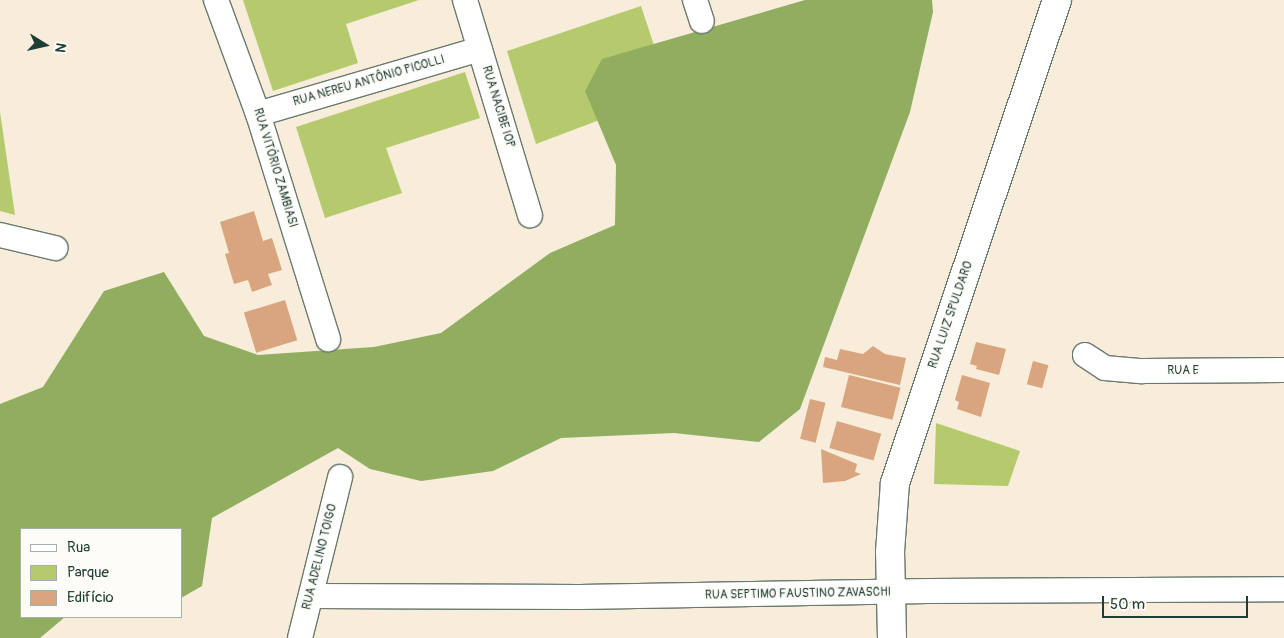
<!DOCTYPE html>
<html>
<head>
<meta charset="utf-8">
<style>
  body { margin:0 }
  #map { position:relative; width:1284px; height:638px; overflow:hidden; background:#f8ecda; font-family:Pangolin,sans-serif }
  div>[style] { position:absolute }
  .green>* { inset:0; background:#b5c96d }
  .forest>* { inset:0; background:#90ad60 }
  .building>* { inset:0; background:#d9a57f; transform-origin:0 0 }
  .roads { filter:drop-shadow(1px 0 #6b7a6e) drop-shadow(-1px 0 #6b7a6e) drop-shadow(0 1px #6b7a6e) drop-shadow(0 -1px #6b7a6e) }
  .minor>* { height:24px; margin:-12px; padding:0 12px; transform-origin:12px; border-radius:12px; background:#fff }
  .tertiary>* { height:28px; margin:-14px; padding:0 14px; transform-origin:14px; border-radius:14px; background:#fff }
  span { translate:-50% -50%; white-space:nowrap; text-align:center; line-height:1.15; -webkit-text-stroke:4px #fdfcf7; paint-order:stroke }
  .street-label { font-size:12px; color:#1f3d34 }
  .legend { position:absolute; left:20px; top:528px; width:162px; height:90px; box-sizing:border-box; background:#fdfcf7; border:1px solid #a4b0a9; margin:0; padding:6px 9px; list-style:none; font-size:15px; color:#1f3d34 }
  .legend li { display:flex; align-items:center; gap:10px; height:25px }
  .legend b { width:25px; border:1px solid #a4b0a9 }
  .north { position:absolute; left:20px; top:20px; width:50px; height:50px; -webkit-text-stroke:4px #fdfcf7; paint-order:stroke; rotate:100deg; font-size:14px; font-weight:700; line-height:20px; text-align:center; color:#1f3d34 }
  .north::after { content:''; display:block; margin:auto; width:18px; height:22px; background:#1f3d34; clip-path:polygon(50% 0,100% 100%,50% 72%,0 100%) }
  .scale { position:absolute; left:1102px; top:596px; width:146px; height:22px; box-sizing:border-box; border:2px solid #1f3d34; border-top:0; padding-left:6px; font-size:15px; line-height:18px; white-space:nowrap; color:#1f3d34; -webkit-text-stroke:4px #fdfcf7; paint-order:stroke }
</style>
</head>
<body>
<div id="map">
  <div class="green">
    <i style="clip-path:polygon(243px 0,419px 0,346px 24px,358px 63px,273px 91px)"></i>
    <i style="clip-path:polygon(641px 6px,682px 130px,610px 116px,536px 144px,507px 51px)"></i>
    <i style="clip-path:polygon(465px 72px,480px 118px,386px 148px,402px 193px,325px 218px,296px 127px)"></i>
    <i style="clip-path:polygon(0 112px,15px 215px,0 211px)"></i>
    <i style="clip-path:polygon(936px 423px,1020px 451px,1008px 486px,934px 484px)"></i>
  </div>
  <div class="forest">
    <i style="clip-path:polygon(805px 0,932px 0,933px 12px,910px 112px,800px 409px,759px 442px,674px 433px,561px 438px,493px 471px,421px 481px,370px 469px,338px 448px,212px 518px,202px 586px,181px 598px,181px 529px,21px 529px,21px 617px,65px 617px,40px 638px,0 638px,0 404px,43px 387px,104px 291px,164px 272px,204px 336px,258px 355px,374px 347px,441px 333px,550px 253px,615px 225px,616px 165px,585px 91px,602px 59px)"></i>
  </div>
  <div class="building">
    <i style="clip-path:polygon(254px 211px,263px 241px,272px 238px,282px 270px,268px 274px,272px 285px,252px 292px,248px 280px,234px 284px,225px 254px,229px 253px,220px 222px)"></i>
    <i style="left:285px;top:300px;width:42px;height:43px;rotate:73deg"></i>
    <i style="clip-path:polygon(976px 342px,1006px 349px,999px 375px,976px 369px,977px 366px,970px 364px)"></i>
    <i style="clip-path:polygon(873px 346px,885px 354px,906px 358px,900px 385px,823px 367px,825px 357px,837px 360px,840px 349px,863px 354px)"></i>
    <i style="left:1033px;top:361px;width:16px;height:24px;rotate:15deg"></i>
    <i style="left:849px;top:375px;width:53px;height:33px;rotate:14deg"></i>
    <i style="clip-path:polygon(962px 375px,990px 383px,981px 417px,957px 409px,959px 402px,955px 400px)"></i>
    <i style="left:810px;top:399px;width:16px;height:41px;rotate:14deg"></i>
    <i style="left:837px;top:421px;width:46px;height:28px;rotate:16deg"></i>
    <i style="clip-path:polygon(821px 449px,857px 464px,855px 472px,861px 474px,845px 481px,823px 483px)"></i>
  </div>
  <div class="roads">
    <div class="minor">
      <i style="left:216px;top:0;width:121px;rotate:69.8deg"></i>
      <i style="left:258px;top:114px;width:236px;rotate:72.7deg"></i>
      <i style="left:465px;top:0;width:225px;rotate:73.2deg"></i>
      <i style="left:695px;top:0;width:22px;rotate:72deg"></i>
      <i style="left:258px;top:114px;width:231px;rotate:-16.3deg"></i>
      <i style="left:0;top:235px;width:57px;rotate:13.3deg"></i>
      <i style="left:1085px;top:355px;width:24px;rotate:33deg"></i>
      <i style="left:1105px;top:368px;width:37px;rotate:5deg"></i>
      <i style="left:1142px;top:371px;width:142px;rotate:-0.4deg"></i>
      <i style="left:311px;top:596px;width:269px;rotate:0.2deg"></i>
      <i style="left:580px;top:597px;width:348px;rotate:-1deg"></i>
      <i style="left:928px;top:591px;width:356px;rotate:-0.3deg"></i>
      <i style="left:300px;top:638px;width:166px;rotate:-76deg"></i>
    </div>
    <div class="tertiary">
      <i style="left:892px;top:638px;width:86px;rotate:-91.3deg"></i>
      <i style="left:890px;top:552px;width:69px;rotate:-85.9deg"></i>
      <i style="left:895px;top:483px;width:509px;rotate:-71.46deg"></i>
    </div>
  </div>
  <div class="street-label">
    <span style="left:369px;top:81px;rotate:-16deg">RUA NEREU ANTÔNIO PICOLLI</span>
    <span style="left:498px;top:107px;rotate:73deg">RUA NACIBE IOP</span>
    <span style="left:275px;top:168px;rotate:73deg">RUA VITÓRIO ZAMBIASI</span>
    <span style="left:951px;top:315px;rotate:-71deg">RUA LUIZ SPULDARO</span>
    <span style="left:1183px;top:371px">RUA E</span>
    <span style="left:320px;top:557px;rotate:-76deg">RUA ADELINO TOIGO</span>
    <span style="left:798px;top:594px;rotate:-1deg">RUA SEPTIMO FAUSTINO ZAVASCHI</span>
  </div>
  <ul class="legend">
  <li><b style="height:6px;background:#fff"></b>Rua</li>
  <li><b style="height:14px;background:#b5c96d"></b>Parque</li>
  <li><b style="height:14px;background:#d9a57f"></b>Edifício</li>
  </ul>
  <div class="north">N</div>
  <div class="scale">50 m</div>
</div>
</body>
</html>
